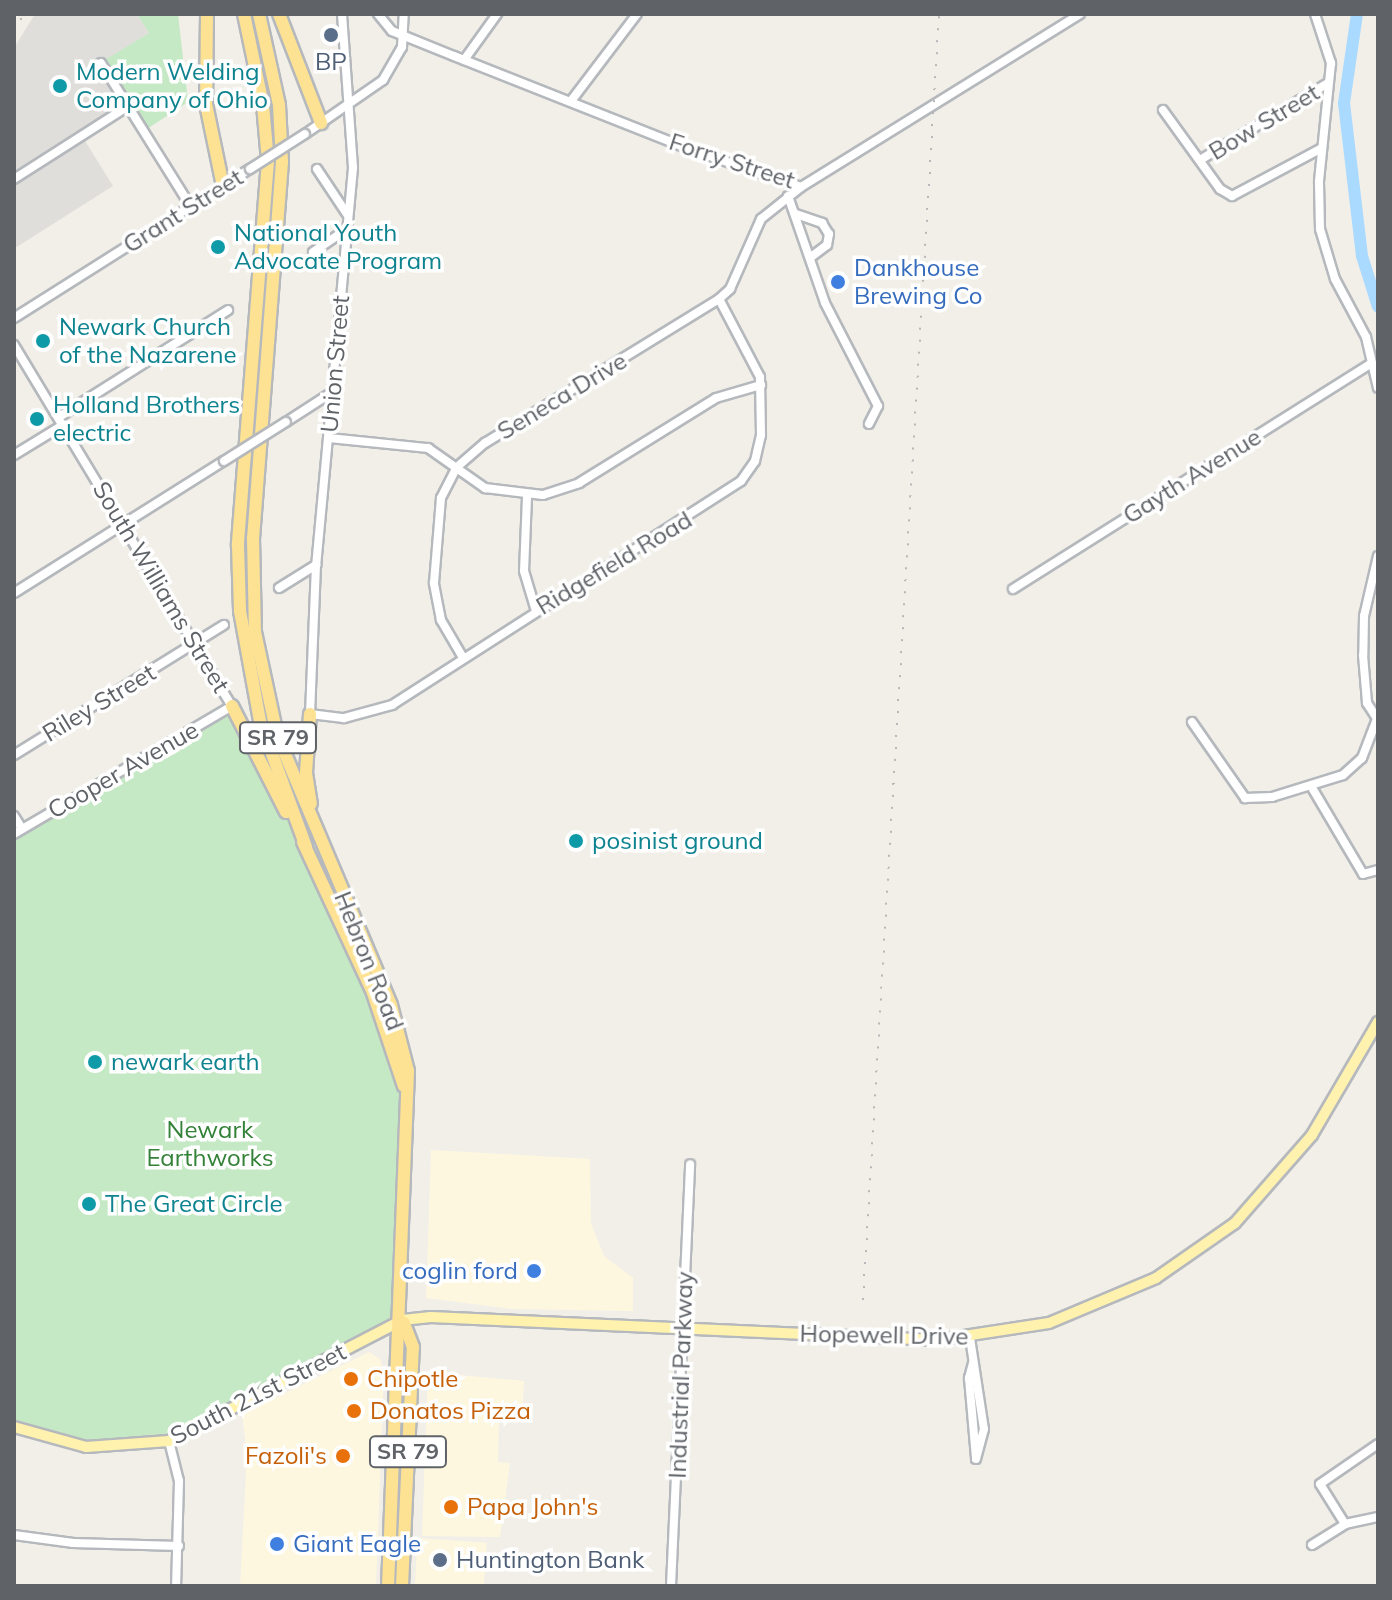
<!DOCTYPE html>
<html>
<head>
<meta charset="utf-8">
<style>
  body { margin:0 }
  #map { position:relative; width:1392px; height:1600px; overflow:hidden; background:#f1efe8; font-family:Mulish,sans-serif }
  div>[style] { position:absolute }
  .commercial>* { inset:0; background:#fef7e0; transform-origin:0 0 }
  .industrial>* { inset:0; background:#e0deda }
  .green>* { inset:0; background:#c5e8c5 }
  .river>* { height:12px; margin:-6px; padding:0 6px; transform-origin:6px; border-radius:6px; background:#aadaff }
  .roads { filter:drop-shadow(2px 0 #b5b8bc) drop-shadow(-2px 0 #b5b8bc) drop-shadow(0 2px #b5b8bc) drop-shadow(0 -2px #b5b8bc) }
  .minor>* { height:8px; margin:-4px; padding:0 4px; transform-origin:4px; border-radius:4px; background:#fff }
  .major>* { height:10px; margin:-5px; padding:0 5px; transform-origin:5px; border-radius:5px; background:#fff2af }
  .highway>* { height:12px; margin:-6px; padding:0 6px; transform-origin:6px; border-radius:6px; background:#fde293 }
  .rail>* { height:2px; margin-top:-1px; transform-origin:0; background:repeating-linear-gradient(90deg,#b6b7b8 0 2px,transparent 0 12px) }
  .bridges { filter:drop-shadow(2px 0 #b5b8bc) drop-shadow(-2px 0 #b5b8bc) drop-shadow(0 2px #b5b8bc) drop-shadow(0 -2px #b5b8bc) }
  .minor-bridge>* { height:8px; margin:-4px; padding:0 4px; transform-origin:4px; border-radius:4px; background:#fff }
  .dots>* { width:22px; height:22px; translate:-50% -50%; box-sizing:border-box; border:4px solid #fff; border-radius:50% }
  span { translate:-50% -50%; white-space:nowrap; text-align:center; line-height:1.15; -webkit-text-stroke:7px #fff; paint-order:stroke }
  .shield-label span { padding:2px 6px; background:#fff; border:2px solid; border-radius:6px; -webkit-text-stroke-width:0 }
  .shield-label { font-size:22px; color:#5f6368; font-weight:700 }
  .service-label { font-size:24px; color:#4e5e75 }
  .left { translate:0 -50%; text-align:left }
  .culture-label { font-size:24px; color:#0d838f }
  .street-label { font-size:24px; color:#5f6368 }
  .shop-label { font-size:24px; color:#366cbe }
  .right { translate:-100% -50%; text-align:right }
  .park-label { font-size:24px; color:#348238 }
  .food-label { font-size:24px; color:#c56008 }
  .frame { position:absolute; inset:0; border:16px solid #5f6368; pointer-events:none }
</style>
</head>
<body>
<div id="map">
  <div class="commercial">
    <i style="clip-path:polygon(431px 1150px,590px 1159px,591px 1223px,604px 1256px,633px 1278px,633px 1311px,512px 1309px,426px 1298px)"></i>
    <i style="clip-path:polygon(369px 1352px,380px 1359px,384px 1373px,376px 1586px,240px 1586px,247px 1454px,242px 1414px)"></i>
    <i style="clip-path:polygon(428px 1372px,524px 1381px,522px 1420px,499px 1421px,498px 1462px,510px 1463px,500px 1537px,422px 1536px)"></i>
    <i style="left:418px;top:1538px;width:69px;height:48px;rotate:4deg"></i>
  </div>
  <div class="industrial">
    <i style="clip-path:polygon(35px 14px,137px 14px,149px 33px,101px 63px,128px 106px,82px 136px,113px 186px,15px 248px,14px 48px)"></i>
  </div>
  <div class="green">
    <i style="clip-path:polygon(137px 14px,178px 14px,188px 102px,147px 129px,105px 60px,149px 33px)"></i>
    <i style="clip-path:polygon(232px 706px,306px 847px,373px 993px,404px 1086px,402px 1320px,169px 1441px,86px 1447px,14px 1427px,14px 834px)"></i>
  </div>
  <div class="river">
    <i style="left:1357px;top:14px;width:90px;rotate:98.3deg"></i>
    <i style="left:1344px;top:103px;width:154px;rotate:83.3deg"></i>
    <i style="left:1362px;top:256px;width:53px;rotate:72.6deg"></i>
  </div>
  <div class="roads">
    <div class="minor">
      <i style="left:342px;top:14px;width:154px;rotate:85.9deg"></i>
      <i style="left:353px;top:168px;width:399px;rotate:95.3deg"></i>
      <i style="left:316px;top:565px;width:149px;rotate:92.3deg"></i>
      <i style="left:310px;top:714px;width:34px;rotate:7deg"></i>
      <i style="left:344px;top:718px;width:50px;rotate:-15.2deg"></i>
      <i style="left:392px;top:705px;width:415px;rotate:-32.7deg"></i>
      <i style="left:741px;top:481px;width:24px;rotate:-55deg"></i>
      <i style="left:755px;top:461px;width:27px;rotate:-77deg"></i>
      <i style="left:761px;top:435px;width:58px;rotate:-91deg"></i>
      <i style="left:760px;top:377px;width:88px;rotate:-117.7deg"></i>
      <i style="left:378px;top:14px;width:22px;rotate:51deg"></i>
      <i style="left:392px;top:31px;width:67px;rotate:22deg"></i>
      <i style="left:454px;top:56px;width:250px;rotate:21.6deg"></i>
      <i style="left:686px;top:148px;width:121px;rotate:18.7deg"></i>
      <i style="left:801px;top:187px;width:328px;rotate:-31.8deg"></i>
      <i style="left:1315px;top:14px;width:52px;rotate:71.9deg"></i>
      <i style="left:1331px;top:63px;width:120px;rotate:95.8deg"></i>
      <i style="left:1319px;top:182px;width:47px;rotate:88.8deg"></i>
      <i style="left:1320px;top:229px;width:52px;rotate:73.3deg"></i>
      <i style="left:1335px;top:279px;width:66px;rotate:61.9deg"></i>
      <i style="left:1366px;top:337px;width:52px;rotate:76.8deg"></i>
      <i style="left:464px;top:60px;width:57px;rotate:-54.3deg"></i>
      <i style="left:101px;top:63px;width:170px;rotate:58deg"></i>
      <i style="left:571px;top:101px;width:109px;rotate:-52.8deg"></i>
      <i style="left:1163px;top:110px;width:97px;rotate:54.2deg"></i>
      <i style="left:1220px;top:189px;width:14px;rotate:30deg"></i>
      <i style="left:1232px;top:196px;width:102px;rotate:-28.1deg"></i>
      <i style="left:305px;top:134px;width:95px;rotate:-34.7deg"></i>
      <i style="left:383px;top:80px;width:38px;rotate:-60deg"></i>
      <i style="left:402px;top:47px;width:33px;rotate:-87deg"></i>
      <i style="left:1200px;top:160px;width:149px;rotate:-31deg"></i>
      <i style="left:317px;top:169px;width:54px;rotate:56.3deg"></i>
      <i style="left:14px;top:179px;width:135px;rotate:-32.6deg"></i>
      <i style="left:788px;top:196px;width:113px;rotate:70.9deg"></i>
      <i style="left:825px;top:303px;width:116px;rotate:62.8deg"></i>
      <i style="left:878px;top:406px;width:20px;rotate:117deg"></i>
      <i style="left:796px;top:214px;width:28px;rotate:19deg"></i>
      <i style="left:822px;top:223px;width:13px;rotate:58deg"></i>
      <i style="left:829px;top:234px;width:11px;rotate:100deg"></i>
      <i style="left:827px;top:245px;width:20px;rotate:143deg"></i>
      <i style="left:313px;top:252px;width:40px;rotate:-34deg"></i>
      <i style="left:14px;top:318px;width:279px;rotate:-32.3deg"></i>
      <i style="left:14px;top:345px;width:422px;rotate:58.9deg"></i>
      <i style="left:232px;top:706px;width:253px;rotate:149.6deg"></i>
      <i style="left:59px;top:417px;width:200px;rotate:-32.3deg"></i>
      <i style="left:286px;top:422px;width:57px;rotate:-32.9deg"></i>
      <i style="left:329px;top:438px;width:100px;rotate:5.8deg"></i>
      <i style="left:428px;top:448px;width:70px;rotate:35.1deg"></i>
      <i style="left:485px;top:488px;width:58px;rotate:6.9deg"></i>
      <i style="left:543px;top:495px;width:38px;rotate:-18deg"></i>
      <i style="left:579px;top:483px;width:161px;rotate:-31.8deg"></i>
      <i style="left:716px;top:398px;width:47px;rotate:-16.1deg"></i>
      <i style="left:14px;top:455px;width:57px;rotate:-31.5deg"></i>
      <i style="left:527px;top:497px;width:74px;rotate:92.3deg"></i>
      <i style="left:524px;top:571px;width:42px;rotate:73.3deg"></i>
      <i style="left:1378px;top:556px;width:62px;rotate:103.1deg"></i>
      <i style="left:1364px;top:616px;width:39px;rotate:91deg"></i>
      <i style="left:1363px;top:655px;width:48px;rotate:85.2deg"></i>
      <i style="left:1367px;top:703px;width:20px;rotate:57deg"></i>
      <i style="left:279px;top:588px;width:44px;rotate:-31.9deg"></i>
      <i style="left:1013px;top:589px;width:424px;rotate:-32.2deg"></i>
      <i style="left:14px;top:593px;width:248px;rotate:-32.2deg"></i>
      <i style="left:462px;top:656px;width:42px;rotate:-120.3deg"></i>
      <i style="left:441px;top:620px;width:38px;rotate:-101deg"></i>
      <i style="left:434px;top:583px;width:85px;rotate:-85.3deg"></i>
      <i style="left:441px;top:498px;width:35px;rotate:-63deg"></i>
      <i style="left:457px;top:467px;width:37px;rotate:-41deg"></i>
      <i style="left:485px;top:443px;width:275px;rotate:-31.6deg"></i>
      <i style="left:719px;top:299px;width:15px;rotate:-42deg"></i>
      <i style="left:730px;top:289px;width:77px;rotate:-66.1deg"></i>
      <i style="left:761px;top:219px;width:51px;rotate:-38.7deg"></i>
      <i style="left:1192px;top:722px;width:93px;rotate:55.1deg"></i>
      <i style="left:1245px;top:798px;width:27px;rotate:-2deg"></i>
      <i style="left:1272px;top:797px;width:74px;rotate:-17.2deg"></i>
      <i style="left:1343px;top:775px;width:25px;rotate:-42deg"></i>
      <i style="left:1362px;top:758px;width:42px;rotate:-69deg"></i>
      <i style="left:14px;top:755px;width:247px;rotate:-31.8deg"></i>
      <i style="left:1311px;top:786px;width:102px;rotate:59.4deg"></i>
      <i style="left:1363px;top:874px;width:16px;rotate:-15deg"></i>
      <i style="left:14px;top:816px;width:15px;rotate:58deg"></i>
      <i style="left:970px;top:1338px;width:92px;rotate:81.3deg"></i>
      <i style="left:984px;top:1429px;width:31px;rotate:105deg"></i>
      <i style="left:973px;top:1363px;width:16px;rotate:105deg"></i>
      <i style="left:969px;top:1378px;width:80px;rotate:85deg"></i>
      <i style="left:169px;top:1441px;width:41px;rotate:76deg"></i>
      <i style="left:179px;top:1481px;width:105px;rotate:91.6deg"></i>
      <i style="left:1345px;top:1524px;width:47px;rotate:-122deg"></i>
      <i style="left:1320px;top:1484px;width:70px;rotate:-34.6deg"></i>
      <i style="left:14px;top:1535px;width:60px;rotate:7.7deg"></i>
      <i style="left:73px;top:1543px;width:106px;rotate:1.6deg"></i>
      <i style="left:1312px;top:1545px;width:39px;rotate:-32deg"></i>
      <i style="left:1345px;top:1524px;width:34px;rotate:-12deg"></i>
      <i style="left:671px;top:1586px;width:422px;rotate:-87.4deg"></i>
    </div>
    <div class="major">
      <i style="left:14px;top:1427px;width:75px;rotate:15.5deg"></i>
      <i style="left:86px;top:1447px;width:83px;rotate:-4.1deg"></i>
      <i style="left:169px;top:1441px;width:263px;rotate:-27.4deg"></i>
      <i style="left:402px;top:1320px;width:29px;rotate:-6deg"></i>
      <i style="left:431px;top:1317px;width:508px;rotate:2.6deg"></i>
      <i style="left:938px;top:1340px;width:112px;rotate:-8.7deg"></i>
      <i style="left:1049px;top:1323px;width:116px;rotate:-22.8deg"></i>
      <i style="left:1156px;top:1278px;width:96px;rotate:-34.8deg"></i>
      <i style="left:1235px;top:1223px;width:117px;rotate:-48.8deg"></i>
      <i style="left:1312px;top:1135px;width:131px;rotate:-59.7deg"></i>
    </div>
    <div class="highway">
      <i style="left:207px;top:14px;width:90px;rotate:90.6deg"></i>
      <i style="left:206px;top:104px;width:84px;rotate:78.3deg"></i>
      <i style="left:244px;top:14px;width:93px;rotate:78.2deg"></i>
      <i style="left:263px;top:105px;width:56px;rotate:84.9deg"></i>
      <i style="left:268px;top:161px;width:386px;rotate:94.5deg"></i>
      <i style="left:238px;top:546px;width:65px;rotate:88.2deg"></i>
      <i style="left:240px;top:611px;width:112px;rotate:79.7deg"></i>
      <i style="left:260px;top:721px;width:134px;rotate:69.9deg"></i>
      <i style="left:259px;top:14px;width:93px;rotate:77.6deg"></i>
      <i style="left:279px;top:105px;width:57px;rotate:87deg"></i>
      <i style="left:282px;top:162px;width:377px;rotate:94.4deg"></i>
      <i style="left:253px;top:538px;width:94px;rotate:88.8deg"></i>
      <i style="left:255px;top:632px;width:105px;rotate:77.9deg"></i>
      <i style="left:277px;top:735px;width:293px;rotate:67.1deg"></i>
      <i style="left:391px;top:1005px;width:68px;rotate:75.6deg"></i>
      <i style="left:408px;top:1071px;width:515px;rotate:92.22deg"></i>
      <i style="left:279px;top:14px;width:117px;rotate:68.9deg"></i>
      <i style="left:232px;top:706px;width:119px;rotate:63deg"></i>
      <i style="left:310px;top:714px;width:59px;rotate:93.9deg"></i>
      <i style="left:306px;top:773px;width:31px;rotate:81deg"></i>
      <i style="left:303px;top:842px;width:166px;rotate:65.1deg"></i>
      <i style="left:373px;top:993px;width:98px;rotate:71.6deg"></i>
      <i style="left:402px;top:1586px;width:239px;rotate:-87.4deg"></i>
      <i style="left:413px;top:1347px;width:26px;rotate:-111deg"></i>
    </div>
  </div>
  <div class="rail">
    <i style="left:14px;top:30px;width:19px;rotate:-58deg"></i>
    <i style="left:863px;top:1300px;width:1288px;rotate:-86.62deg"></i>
  </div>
  <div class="bridges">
    <div class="minor-bridge">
      <i style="left:250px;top:169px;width:65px;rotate:-32.5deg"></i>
      <i style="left:224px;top:461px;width:73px;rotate:-32.2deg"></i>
    </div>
  </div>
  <div class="dots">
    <i style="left:331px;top:35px;background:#5c6f8a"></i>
    <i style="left:60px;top:86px;background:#0f9aa8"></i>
    <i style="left:218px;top:247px;background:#0f9aa8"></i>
    <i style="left:838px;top:282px;background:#3f7fe0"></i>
    <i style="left:43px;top:341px;background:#0f9aa8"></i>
    <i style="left:37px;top:419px;background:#0f9aa8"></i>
    <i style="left:576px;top:841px;background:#0f9aa8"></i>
    <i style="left:95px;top:1062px;background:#0f9aa8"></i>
    <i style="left:89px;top:1204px;background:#0f9aa8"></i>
    <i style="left:534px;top:1271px;background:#3f7fe0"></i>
    <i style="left:351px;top:1379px;background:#e8710a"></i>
    <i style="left:354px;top:1411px;background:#e8710a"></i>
    <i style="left:343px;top:1456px;background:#e8710a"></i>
    <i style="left:451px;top:1507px;background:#e8710a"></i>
    <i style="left:277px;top:1544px;background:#3f7fe0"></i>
    <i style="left:440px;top:1560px;background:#5c6f8a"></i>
  </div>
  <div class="shield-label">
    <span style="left:278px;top:738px">SR 79</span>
    <span style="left:408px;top:1452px">SR 79</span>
  </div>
  <div class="service-label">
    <span style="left:331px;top:62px">BP</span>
    <span class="left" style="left:456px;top:1560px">Huntington Bank</span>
  </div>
  <div class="culture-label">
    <span class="left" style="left:76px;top:86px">Modern Welding<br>Company of Ohio</span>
    <span class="left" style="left:234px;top:247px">National Youth<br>Advocate Program</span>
    <span class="left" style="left:59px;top:341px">Newark Church<br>of the Nazarene</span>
    <span class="left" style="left:53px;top:419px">Holland Brothers<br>electric</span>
    <span class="left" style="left:592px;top:841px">posinist ground</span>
    <span class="left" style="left:111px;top:1062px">newark earth</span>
    <span class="left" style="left:105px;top:1204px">The Great Circle</span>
  </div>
  <div class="street-label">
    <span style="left:1264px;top:122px;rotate:-31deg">Bow Street</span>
    <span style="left:732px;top:161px;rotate:18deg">Forry Street</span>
    <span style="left:183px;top:211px;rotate:-32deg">Grant Street</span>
    <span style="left:335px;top:364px;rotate:-85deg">Union Street</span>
    <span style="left:562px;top:396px;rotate:-31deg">Seneca Drive</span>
    <span style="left:1192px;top:476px;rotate:-32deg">Gayth Avenue</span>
    <span style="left:614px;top:563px;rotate:-31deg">Ridgefield Road</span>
    <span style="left:161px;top:587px;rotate:59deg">South Williams Street</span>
    <span style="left:99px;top:703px;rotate:-31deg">Riley Street</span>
    <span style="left:123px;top:770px;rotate:-30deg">Cooper Avenue</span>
    <span style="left:369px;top:961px;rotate:68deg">Hebron Road</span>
    <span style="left:884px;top:1335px;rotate:1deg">Hopewell Drive</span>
    <span style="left:681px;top:1375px;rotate:-88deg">Industrial Parkway</span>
    <span style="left:258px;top:1394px;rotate:-27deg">South 21st Street</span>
  </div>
  <div class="shop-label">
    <span class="left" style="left:854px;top:282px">Dankhouse<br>Brewing Co</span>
    <span class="right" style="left:518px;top:1271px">coglin ford</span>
    <span class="left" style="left:293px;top:1544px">Giant Eagle</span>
  </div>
  <div class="park-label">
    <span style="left:210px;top:1144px">Newark<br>Earthworks</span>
  </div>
  <div class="food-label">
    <span class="left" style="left:367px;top:1379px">Chipotle</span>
    <span class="left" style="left:370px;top:1411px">Donatos Pizza</span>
    <span class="right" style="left:327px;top:1456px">Fazoli's</span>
    <span class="left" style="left:467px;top:1507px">Papa John's</span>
  </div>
  <div class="frame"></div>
</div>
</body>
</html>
